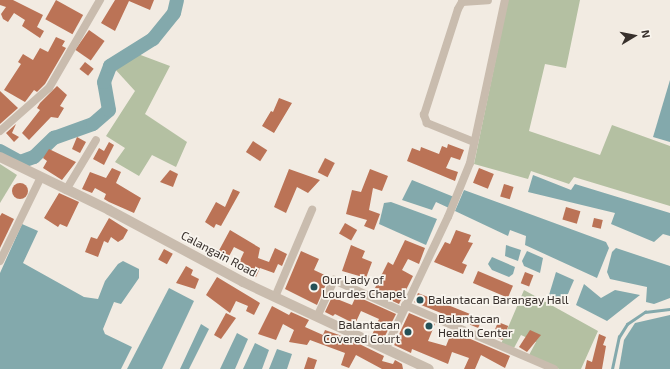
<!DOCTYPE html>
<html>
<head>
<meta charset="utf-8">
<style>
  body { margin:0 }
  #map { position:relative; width:670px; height:369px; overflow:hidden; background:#f2ebe2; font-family:"Exo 2",sans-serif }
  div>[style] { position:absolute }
  .green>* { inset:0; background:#b4c0a2 }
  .water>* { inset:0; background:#83a9ac }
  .stream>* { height:2.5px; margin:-1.25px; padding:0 1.25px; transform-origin:1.25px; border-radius:1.25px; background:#83a9ac }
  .river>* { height:14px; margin:-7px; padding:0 7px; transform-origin:7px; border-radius:7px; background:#83a9ac }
  .building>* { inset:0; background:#bb7356; transform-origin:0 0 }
  .round { border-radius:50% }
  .minor>* { height:8px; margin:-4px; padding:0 4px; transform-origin:4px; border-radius:4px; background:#c9bcae }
  .tertiary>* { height:10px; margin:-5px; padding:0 5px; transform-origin:5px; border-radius:5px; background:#c9bcae }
  .dots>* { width:11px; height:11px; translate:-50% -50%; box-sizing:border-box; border:2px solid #f9f5ee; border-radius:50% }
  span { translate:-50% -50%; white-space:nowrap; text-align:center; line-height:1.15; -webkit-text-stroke:3.5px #f9f5ee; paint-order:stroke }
  .street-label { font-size:12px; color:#38302c }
  .poi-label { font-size:12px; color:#38302c }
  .left { translate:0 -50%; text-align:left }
  .right { translate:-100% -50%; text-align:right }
  .north { position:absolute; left:614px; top:16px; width:40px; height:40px; -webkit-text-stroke:3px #f9f5ee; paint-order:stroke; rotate:80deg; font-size:11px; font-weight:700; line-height:16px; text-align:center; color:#38302c }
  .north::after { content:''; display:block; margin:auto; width:14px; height:18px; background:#38302c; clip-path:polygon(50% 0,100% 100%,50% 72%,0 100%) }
</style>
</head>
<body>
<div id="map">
  <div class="green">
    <i style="clip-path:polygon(508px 0,580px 0,566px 68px,545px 64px,529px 131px,600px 155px,612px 125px,670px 146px,670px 206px,574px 177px,569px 184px,531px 171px,528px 179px,474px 164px)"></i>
    <i style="clip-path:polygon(138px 54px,170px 66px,145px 114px,187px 142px,176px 167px,152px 155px,139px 176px,115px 162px,125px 148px,106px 136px,135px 91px,114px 68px)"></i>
    <i style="clip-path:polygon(0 164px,17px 175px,0 203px)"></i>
    <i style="clip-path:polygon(524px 290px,598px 331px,581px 369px,559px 369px,529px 355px,536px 342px,521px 335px,514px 348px,501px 344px)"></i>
  </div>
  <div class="water">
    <i style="clip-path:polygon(670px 80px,670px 142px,653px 137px)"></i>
    <i style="clip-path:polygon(533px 175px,571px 190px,575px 184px,670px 213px,670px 236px,663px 234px,654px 242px,611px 224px,615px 213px,528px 192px)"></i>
    <i style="clip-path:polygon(412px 180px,454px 197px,449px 208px,436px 202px,432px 210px,402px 200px)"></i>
    <i style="clip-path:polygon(464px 190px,606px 242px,609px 248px,597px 278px,525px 245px,526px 236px,510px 230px,508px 236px,455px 211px)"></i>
    <i style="clip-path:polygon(391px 202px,437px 219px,426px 245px,379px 224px,384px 203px)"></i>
    <i style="clip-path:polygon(22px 224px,38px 231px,23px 263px,84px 297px,98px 299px,105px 281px,118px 264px,123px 261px,139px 269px,139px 278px,121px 304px,114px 302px,103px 329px,105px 334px,132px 347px,121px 369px,0 369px,0 273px)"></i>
    <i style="clip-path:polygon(506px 245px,521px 250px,518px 261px,505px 256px)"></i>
    <i style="clip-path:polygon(616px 248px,670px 266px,670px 298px,654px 304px,646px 302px,647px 287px,610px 279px,607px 272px,612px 252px)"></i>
    <i style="clip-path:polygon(527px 251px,543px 258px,540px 273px,524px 266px,522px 261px)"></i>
    <i style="clip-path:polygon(492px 257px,515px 267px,513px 274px,509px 277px,492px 270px,488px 264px)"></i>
    <i style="clip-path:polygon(556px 272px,574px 280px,564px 303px,549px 295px)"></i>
    <i style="clip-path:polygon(584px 284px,601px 298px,615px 290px,640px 295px,607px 321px,576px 305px)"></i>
    <i style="clip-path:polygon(169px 288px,194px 301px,162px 369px,127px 369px)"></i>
    <i style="clip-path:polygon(670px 315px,670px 369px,619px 369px,624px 340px,635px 323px)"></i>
    <i style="clip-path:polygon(201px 324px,209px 329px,189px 369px,180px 369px)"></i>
    <i style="clip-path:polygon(237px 333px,248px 339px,235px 369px,220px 369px)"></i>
    <i style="clip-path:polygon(255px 343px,269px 350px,262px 369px,243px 369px)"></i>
    <i style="clip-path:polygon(277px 349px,292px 354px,287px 369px,269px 369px)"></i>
  </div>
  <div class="stream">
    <i style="left:612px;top:369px;width:33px;rotate:-78deg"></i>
    <i style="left:619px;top:337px;width:15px;rotate:-58deg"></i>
    <i style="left:627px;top:324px;width:22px;rotate:-34deg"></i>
    <i style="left:645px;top:312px;width:25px;rotate:-7deg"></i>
  </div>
  <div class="river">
    <i style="left:0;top:151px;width:23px;rotate:29deg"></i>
    <i style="left:20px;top:162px;width:15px;rotate:-20deg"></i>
    <i style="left:34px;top:157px;width:28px;rotate:-44deg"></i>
    <i style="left:54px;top:138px;width:41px;rotate:-19.7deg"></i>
    <i style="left:93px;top:124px;width:21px;rotate:-41deg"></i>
    <i style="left:109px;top:110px;width:28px;rotate:-100deg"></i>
    <i style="left:104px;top:82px;width:17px;rotate:-69deg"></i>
    <i style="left:110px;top:66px;width:51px;rotate:-32.1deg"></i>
    <i style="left:153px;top:39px;width:33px;rotate:-51deg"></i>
    <i style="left:174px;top:13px;width:13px;rotate:-77deg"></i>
  </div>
  <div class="building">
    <i style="clip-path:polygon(0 0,13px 0,43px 15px,37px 27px,44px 31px,40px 38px,22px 26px,25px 20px,14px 13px,8px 22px,3px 19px,1px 14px,6px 7px,0 5px)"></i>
    <i style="left:56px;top:0;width:31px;height:22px;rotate:29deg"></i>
    <i style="clip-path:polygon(115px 0,154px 0,150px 10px,129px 1px,115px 31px,101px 23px)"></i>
    <i style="left:89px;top:30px;width:19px;height:24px;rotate:35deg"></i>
    <i style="clip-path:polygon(56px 37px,65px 41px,62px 46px,66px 48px,45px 84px,37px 92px,34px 90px,25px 102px,4px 90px,21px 64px,18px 62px,23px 54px,33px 60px,40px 48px,48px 52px)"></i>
    <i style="left:85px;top:62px;width:11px;height:9px;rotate:38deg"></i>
    <i style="clip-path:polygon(57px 86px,67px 95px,60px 106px,64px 108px,58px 118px,51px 117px,29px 140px,22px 133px,40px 110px,37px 108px,40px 103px)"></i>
    <i style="clip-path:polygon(0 91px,18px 108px,0 124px)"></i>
    <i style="clip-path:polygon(279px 98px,292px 103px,274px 133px,262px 126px,271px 111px,273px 112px)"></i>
    <i style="clip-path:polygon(16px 124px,12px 133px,19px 137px,14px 142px,6px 133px)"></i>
    <i style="clip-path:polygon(77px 137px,86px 142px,80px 153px,72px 149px)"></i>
    <i style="left:253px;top:141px;width:17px;height:13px;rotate:33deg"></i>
    <i style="clip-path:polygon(109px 142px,114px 145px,104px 165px,93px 159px,99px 148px,104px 151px)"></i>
    <i style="clip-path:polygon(448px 144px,464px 150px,460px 160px,451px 157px,446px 168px,458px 172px,455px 181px,407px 161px,412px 148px,420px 151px,421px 147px,439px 154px,442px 146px,447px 148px)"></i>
    <i style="clip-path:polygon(49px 149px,76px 162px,62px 180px,43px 168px,47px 161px,43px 158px)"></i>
    <i style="left:325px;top:158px;width:11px;height:16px;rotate:27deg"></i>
    <i style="clip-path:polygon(112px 168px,121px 172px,116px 183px,141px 198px,134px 213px,109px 202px,104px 199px,106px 194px,95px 188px,92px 193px,82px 189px,90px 172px,106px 178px)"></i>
    <i style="left:479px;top:168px;width:16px;height:16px;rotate:22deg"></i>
    <i style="clip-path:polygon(289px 169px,320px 180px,308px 193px,297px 187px,286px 213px,274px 207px)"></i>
    <i style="clip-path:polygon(370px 169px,388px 176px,382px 191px,373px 188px,369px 210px,380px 214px,374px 230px,364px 226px,367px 220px,346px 214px,352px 190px,361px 192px)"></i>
    <i style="clip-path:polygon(170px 170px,178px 174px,173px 187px,160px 182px)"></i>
    <i class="round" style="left:12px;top:183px;width:16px;height:16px"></i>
    <i style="left:504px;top:184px;width:10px;height:13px;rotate:17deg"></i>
    <i style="clip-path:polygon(233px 189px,240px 192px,221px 226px,216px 224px,214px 228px,205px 222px,216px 202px,225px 207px)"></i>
    <i style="clip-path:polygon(59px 193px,79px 202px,67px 227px,60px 224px,58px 227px,44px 218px)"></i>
    <i style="left:566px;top:207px;width:15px;height:13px;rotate:16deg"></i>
    <i style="clip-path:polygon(2px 213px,14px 219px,0 248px,0 216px)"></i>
    <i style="clip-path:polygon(109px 218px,128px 230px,123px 239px,118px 242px,111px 237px,108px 243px,104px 241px,98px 257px,85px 252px,91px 237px,97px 239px)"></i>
    <i style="left:594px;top:218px;width:9px;height:9px;rotate:13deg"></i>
    <i style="left:345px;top:223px;width:14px;height:12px;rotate:30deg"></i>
    <i style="clip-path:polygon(230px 230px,260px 248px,258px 258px,269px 262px,275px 248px,287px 254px,282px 266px,278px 264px,274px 273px,260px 268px,256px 277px,237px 267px,244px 252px,234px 247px,226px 262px,216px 256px)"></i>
    <i style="clip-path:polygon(456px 230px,471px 235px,468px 242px,473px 243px,462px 263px,467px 265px,463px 274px,434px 262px,445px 242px,450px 244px)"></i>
    <i style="clip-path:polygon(405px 240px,425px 248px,419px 264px,408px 259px,402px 270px,413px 276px,399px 304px,373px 292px,388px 262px,393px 265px)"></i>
    <i style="clip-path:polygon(351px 245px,365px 251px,362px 258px,372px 262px,366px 278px,342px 271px)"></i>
    <i style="left:164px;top:249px;width:10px;height:12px;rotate:29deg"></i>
    <i style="clip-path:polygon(301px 251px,319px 259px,314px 270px,329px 277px,317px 305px,285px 289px)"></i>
    <i style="clip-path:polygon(186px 266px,193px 270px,191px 275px,199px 279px,195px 289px,176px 283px)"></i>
    <i style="left:478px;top:271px;width:38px;height:13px;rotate:23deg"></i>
    <i style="left:525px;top:272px;width:9px;height:12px;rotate:21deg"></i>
    <i style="clip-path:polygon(217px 277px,260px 303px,254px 315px,246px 311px,248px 306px,236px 301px,230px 313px,206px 295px)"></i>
    <i style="left:418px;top:293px;width:69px;height:10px;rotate:22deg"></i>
    <i style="clip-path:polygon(356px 296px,396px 314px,383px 340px,372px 335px,379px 319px,361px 311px,355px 324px,335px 314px,333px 316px,325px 312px,332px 297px,352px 305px)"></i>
    <i style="clip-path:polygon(272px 306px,289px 315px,291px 312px,309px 320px,305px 327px,323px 335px,325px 330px,345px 337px,384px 356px,382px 361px,393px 364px,395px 360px,402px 364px,403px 369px,382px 369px,356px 355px,349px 368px,341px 365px,345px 353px,310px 340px,307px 345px,289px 342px,294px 330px,283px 324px,276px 340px,258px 334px)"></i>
    <i style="clip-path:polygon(226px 313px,236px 318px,221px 339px,214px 335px)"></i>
    <i style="clip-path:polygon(409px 313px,435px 324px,428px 341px,446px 346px,452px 331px,510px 356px,505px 368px,481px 355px,475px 369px,464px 369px,469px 358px,452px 352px,448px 364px,412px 349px,411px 353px,394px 345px)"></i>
    <i style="left:498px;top:322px;width:11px;height:15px;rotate:22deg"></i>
    <i style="clip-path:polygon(530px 330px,541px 335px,527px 352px,519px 347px)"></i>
    <i style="clip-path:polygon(599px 334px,606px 337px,603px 345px,606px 346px,602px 369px,585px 369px,587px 360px,592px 362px)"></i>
    <i style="clip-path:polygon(308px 357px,317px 360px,314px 369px,304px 369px)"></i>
  </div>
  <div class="minor">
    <i style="left:0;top:131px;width:65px;rotate:-41.3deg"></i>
    <i style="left:49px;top:88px;width:102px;rotate:-59.9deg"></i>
    <i style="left:474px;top:142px;width:51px;rotate:-158deg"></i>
    <i style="left:427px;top:123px;width:9px;rotate:-111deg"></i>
    <i style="left:424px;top:115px;width:111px;rotate:-72.2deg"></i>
    <i style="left:458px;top:9px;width:8px;rotate:-60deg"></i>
    <i style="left:462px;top:2px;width:26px;rotate:-4deg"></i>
    <i style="left:66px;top:190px;width:58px;rotate:-59deg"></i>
    <i style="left:0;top:261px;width:91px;rotate:-64deg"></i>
    <i style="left:275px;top:297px;width:95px;rotate:-67deg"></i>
    <i style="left:405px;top:305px;width:162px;rotate:23.2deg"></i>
    <i style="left:317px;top:317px;width:41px;rotate:-65.3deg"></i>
    <i style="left:334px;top:280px;width:75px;rotate:24.5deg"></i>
    <i style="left:386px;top:348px;width:145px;rotate:-64.7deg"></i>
    <i style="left:448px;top:217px;width:58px;rotate:-67.8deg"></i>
    <i style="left:470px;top:163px;width:167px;rotate:-77.9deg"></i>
  </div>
  <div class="tertiary">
    <i style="left:0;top:157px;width:121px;rotate:25.9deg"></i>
    <i style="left:109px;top:210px;width:152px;rotate:28.2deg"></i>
    <i style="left:243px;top:282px;width:205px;rotate:25.1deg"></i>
  </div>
  <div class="dots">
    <i style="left:314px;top:287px;background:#255157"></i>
    <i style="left:420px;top:300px;background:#255157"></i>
    <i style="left:429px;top:326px;background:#255157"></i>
    <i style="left:408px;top:332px;background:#255157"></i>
  </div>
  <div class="street-label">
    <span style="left:219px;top:254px;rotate:28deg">Calangain Road</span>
  </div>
  <div class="poi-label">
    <span class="left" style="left:322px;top:287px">Our Lady of<br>Lourdes Chapel</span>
    <span class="left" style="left:428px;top:300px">Balantacan Barangay Hall</span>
    <span class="left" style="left:438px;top:326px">Balantacan<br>Health Center</span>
    <span class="right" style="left:400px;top:332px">Balantacan<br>Covered Court</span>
  </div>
  <div class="north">N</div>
</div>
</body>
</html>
